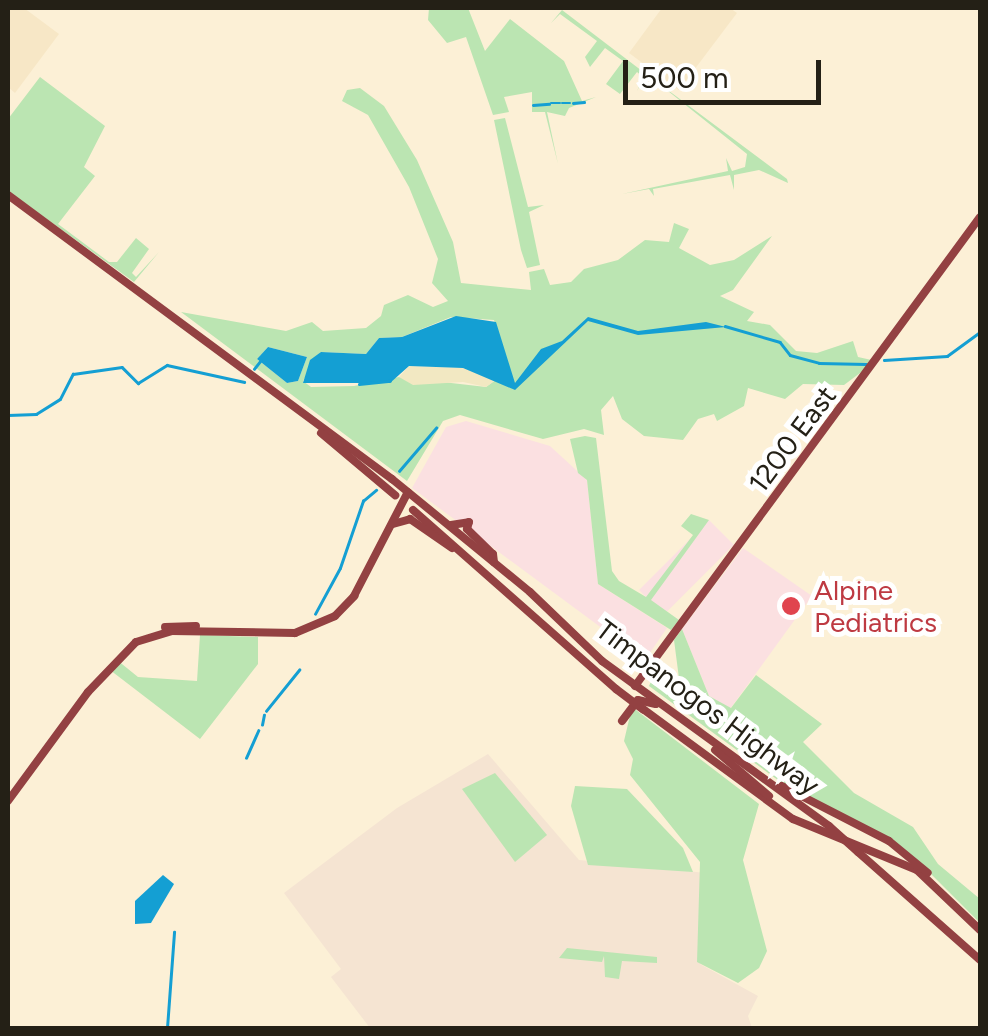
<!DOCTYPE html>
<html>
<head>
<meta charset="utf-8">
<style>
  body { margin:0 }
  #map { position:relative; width:988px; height:1036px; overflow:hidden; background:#fcf0d6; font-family:Figtree,sans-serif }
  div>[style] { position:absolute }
  .commercial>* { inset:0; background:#fbe0e1; transform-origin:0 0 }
  .industrial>* { inset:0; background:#f5e4d2 }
  .built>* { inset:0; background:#f7e7c6 }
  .green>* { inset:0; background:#bbe5b2 }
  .sand>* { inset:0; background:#f2e8c2 }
  .water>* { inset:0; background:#149fd3 }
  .stream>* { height:2.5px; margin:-1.25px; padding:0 1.25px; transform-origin:1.25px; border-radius:1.25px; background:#149fd3 }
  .major>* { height:8px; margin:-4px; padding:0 4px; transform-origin:4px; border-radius:4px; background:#934142 }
  .major-bridge>* { height:8px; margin:-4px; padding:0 4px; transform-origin:4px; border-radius:4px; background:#934142 }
  .dots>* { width:28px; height:28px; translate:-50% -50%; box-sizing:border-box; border:5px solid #fff; border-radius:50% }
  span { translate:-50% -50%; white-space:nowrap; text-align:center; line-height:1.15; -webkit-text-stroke:10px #fff; paint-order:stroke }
  .street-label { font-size:28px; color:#242016 }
  .health-label { font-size:28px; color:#be3a42 }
  .left { translate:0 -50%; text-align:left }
  .frame { position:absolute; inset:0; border:10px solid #242016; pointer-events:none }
  .scale { position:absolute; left:623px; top:60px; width:198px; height:45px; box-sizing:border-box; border:5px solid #242016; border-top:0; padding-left:12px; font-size:30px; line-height:35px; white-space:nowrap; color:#242016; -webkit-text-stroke:8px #fff; paint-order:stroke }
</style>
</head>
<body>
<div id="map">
  <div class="commercial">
    <i style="clip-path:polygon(466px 421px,550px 446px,587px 480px,598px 584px,667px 628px,645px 660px,412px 488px,446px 427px)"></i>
    <i style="left:709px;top:520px;width:35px;height:99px;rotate:45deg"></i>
    <i style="clip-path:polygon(743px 548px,812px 596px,730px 709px,709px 696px,682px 629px)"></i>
  </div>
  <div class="industrial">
    <i style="clip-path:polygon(488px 754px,579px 860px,706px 873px,700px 964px,758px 996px,748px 1016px,752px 1028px,370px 1028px,331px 977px,341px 969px,284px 893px,397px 808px)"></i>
  </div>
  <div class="built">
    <i style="clip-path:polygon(8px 8px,24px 8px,59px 34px,15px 93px,8px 87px)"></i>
    <i style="clip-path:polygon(662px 8px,730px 8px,737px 13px,679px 90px,629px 53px)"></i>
  </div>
  <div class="green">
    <i style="clip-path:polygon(429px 8px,468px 8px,485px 51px,510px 19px,564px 61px,582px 101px,596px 97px,569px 108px,565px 116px,547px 112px,558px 164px,545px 112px,532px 112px,532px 92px,504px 97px,509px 112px,493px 115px,466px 37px,447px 43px,428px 20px)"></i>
    <i style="clip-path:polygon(562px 10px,646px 74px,637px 91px,643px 77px,637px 72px,620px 94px,606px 84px,623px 61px,605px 48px,590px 67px,585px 57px,597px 41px,560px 14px,551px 23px)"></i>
    <i style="clip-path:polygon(40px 77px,105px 126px,84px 167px,95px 176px,58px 224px,109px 262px,117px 262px,136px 238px,149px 249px,132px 273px,136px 277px,159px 252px,134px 282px,8px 191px,8px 119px)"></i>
    <i style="clip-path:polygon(653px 79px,787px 179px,788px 183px,759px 170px,734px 175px,734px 190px,730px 175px,653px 189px,654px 196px,649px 189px,622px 194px,728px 171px,726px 158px,732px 171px,745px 167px,747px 154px)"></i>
    <i style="clip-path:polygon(evenodd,360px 88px,384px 106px,417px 160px,453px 242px,461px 283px,531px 290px,529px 272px,544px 269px,550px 285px,571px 282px,584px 269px,618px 260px,645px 240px,669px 242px,674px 223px,689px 229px,679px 248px,710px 265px,734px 260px,772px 236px,733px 290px,720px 296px,754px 312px,747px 321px,770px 325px,796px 351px,817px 353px,853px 341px,858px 357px,876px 361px,844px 385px,803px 384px,785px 399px,748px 388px,744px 406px,717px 421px,714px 414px,698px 419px,683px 440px,644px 436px,622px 419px,613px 396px,601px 410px,604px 435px,584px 429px,543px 439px,460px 415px,443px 421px,407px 481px,181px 312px,286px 331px,312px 322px,323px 331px,366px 328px,381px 316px,384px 305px,408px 295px,433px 307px,448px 301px,432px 283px,438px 259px,409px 187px,368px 115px,342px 101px,347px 90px,360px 88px,451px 317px,494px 320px,515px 390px,497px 379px,486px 387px,399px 377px,354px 386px,311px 387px,303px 381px,321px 352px,366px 354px,379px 338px,402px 337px,451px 317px,360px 88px,268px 347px,307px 357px,298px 381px,287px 383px,257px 359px,268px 347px)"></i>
    <i style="clip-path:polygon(505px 118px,528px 207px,544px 205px,529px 212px,540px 265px,527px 268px,521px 250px,494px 120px)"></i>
    <i style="clip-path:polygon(585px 436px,596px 438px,612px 571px,619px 581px,646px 597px,693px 535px,681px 526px,691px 514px,709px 520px,651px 600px,679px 620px,671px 630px,598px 584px,587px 480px,578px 473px,570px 439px)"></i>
    <i style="clip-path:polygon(682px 629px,709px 696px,731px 708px,756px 675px,822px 724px,803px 742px,854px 793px,913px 827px,938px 864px,980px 899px,980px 923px,914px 857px,782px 783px,649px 686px,660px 662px,663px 675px,680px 686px,674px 640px)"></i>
    <i style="clip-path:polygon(200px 635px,258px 637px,258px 664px,200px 739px,110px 670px,117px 660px,138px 677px,197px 681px)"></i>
    <i style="clip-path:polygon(632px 707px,759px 804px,743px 860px,767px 951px,759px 968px,738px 983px,697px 962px,700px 862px,630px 775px,633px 759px,624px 741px)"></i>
    <i style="clip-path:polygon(495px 773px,547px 835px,515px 862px,462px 789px)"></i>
    <i style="clip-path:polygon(575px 786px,627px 789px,683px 848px,693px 872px,588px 865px,571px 806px)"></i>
    <i style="clip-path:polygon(567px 948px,657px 957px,657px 963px,622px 961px,619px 979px,605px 977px,604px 956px,602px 962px,559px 958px)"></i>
  </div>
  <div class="sand">
    <i style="clip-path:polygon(409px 366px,463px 368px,497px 379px,486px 387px,463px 382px,413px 385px,399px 377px)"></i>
  </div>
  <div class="water">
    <i style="clip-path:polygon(456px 316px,496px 322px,515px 383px,541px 349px,562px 341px,588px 317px,638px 331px,706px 322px,726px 327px,638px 335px,588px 321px,515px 390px,463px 368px,409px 366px,390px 383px,303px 383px,310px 360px,321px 352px,366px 354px,379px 338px,402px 337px)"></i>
    <i style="clip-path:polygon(268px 347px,307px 357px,298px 381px,287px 383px,257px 359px)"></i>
    <i style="clip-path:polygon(163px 875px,174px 884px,151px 923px,135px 924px,135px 901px)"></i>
  </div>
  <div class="stream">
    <i style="left:551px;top:103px;width:9px"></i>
    <i style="left:562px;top:103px;width:8px"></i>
    <i style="left:573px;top:103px;width:11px;rotate:-5deg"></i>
    <i style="left:533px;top:105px;width:16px;rotate:-4deg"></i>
    <i style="left:725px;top:326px;width:57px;rotate:16.2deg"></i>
    <i style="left:780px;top:342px;width:16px;rotate:52deg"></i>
    <i style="left:790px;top:355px;width:30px;rotate:15deg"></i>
    <i style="left:819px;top:363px;width:47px;rotate:1.2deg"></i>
    <i style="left:884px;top:360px;width:63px;rotate:-3.6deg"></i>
    <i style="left:947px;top:356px;width:41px;rotate:-36deg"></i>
    <i style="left:254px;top:369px;width:11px;rotate:-52deg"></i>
    <i style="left:359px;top:384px;width:31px;rotate:-6deg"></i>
    <i style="left:8px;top:415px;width:28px;rotate:-2deg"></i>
    <i style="left:36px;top:414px;width:28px;rotate:-32deg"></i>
    <i style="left:60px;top:399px;width:28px;rotate:-63deg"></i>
    <i style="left:73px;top:374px;width:49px;rotate:-8.1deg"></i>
    <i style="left:122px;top:367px;width:23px;rotate:45deg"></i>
    <i style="left:138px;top:383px;width:34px;rotate:-32deg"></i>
    <i style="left:167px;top:365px;width:79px;rotate:12.4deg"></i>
    <i style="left:399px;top:471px;width:57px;rotate:-49.3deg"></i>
    <i style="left:315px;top:614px;width:52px;rotate:-61.5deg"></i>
    <i style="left:340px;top:568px;width:71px;rotate:-71.1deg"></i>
    <i style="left:363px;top:501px;width:17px;rotate:-40deg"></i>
    <i style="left:266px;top:711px;width:53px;rotate:-51.2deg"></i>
    <i style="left:262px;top:725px;width:10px;rotate:-79deg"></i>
    <i style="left:246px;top:758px;width:30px;rotate:-66deg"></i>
    <i style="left:167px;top:1028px;width:96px;rotate:-85.8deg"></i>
  </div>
  <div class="major">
    <i style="left:8px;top:195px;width:478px;rotate:36.5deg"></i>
    <i style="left:392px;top:479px;width:178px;rotate:39.3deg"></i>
    <i style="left:530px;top:592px;width:100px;rotate:43.8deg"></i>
    <i style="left:602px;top:661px;width:281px;rotate:36deg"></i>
    <i style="left:321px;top:433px;width:97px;rotate:40deg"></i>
    <i style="left:413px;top:510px;width:271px;rotate:41.4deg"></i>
    <i style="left:393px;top:524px;width:18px;rotate:-16deg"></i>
    <i style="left:410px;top:519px;width:51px;rotate:34.6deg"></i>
    <i style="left:451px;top:525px;width:18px;rotate:-9deg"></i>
    <i style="left:469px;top:522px;width:7px;rotate:106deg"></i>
    <i style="left:467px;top:529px;width:36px;rotate:44deg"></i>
    <i style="left:493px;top:554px;width:8px;rotate:83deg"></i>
    <i style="left:165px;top:627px;width:31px;rotate:-2deg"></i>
    <i style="left:635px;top:686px;width:582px;rotate:-53.66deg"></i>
    <i style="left:643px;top:709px;width:186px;rotate:36.3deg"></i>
    <i style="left:793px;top:819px;width:134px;rotate:22.4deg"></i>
    <i style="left:917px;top:870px;width:87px;rotate:43.6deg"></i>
    <i style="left:622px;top:721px;width:26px;rotate:-53deg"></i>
    <i style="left:638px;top:700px;width:18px;rotate:13deg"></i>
    <i style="left:715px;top:750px;width:71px;rotate:40.4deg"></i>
    <i style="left:782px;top:786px;width:120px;rotate:27.2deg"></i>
    <i style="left:889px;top:841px;width:50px;rotate:39.4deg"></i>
    <i style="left:8px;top:801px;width:135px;rotate:-53.7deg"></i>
    <i style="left:88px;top:692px;width:69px;rotate:-46.2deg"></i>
    <i style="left:136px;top:642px;width:37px;rotate:-17deg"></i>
    <i style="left:171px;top:631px;width:124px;rotate:0.9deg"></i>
    <i style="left:295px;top:633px;width:43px;rotate:-23deg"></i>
    <i style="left:335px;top:616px;width:28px;rotate:-46deg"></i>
    <i style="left:354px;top:596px;width:117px;rotate:-62.6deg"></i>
    <i style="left:858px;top:852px;width:163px;rotate:41.5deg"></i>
  </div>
  <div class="major-bridge">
    <i style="left:616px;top:689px;width:34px;rotate:37deg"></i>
    <i style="left:829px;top:826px;width:39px;rotate:42deg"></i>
  </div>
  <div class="dots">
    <i style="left:791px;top:606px;background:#e0444e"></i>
  </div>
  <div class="street-label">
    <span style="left:792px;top:439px;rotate:-53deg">1200 East</span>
    <span style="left:708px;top:707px;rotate:37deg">Timpanogos Highway</span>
  </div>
  <div class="health-label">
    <span class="left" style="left:814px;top:606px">Alpine<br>Pediatrics</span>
  </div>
  <div class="frame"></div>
  <div class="scale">500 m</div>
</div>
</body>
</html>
